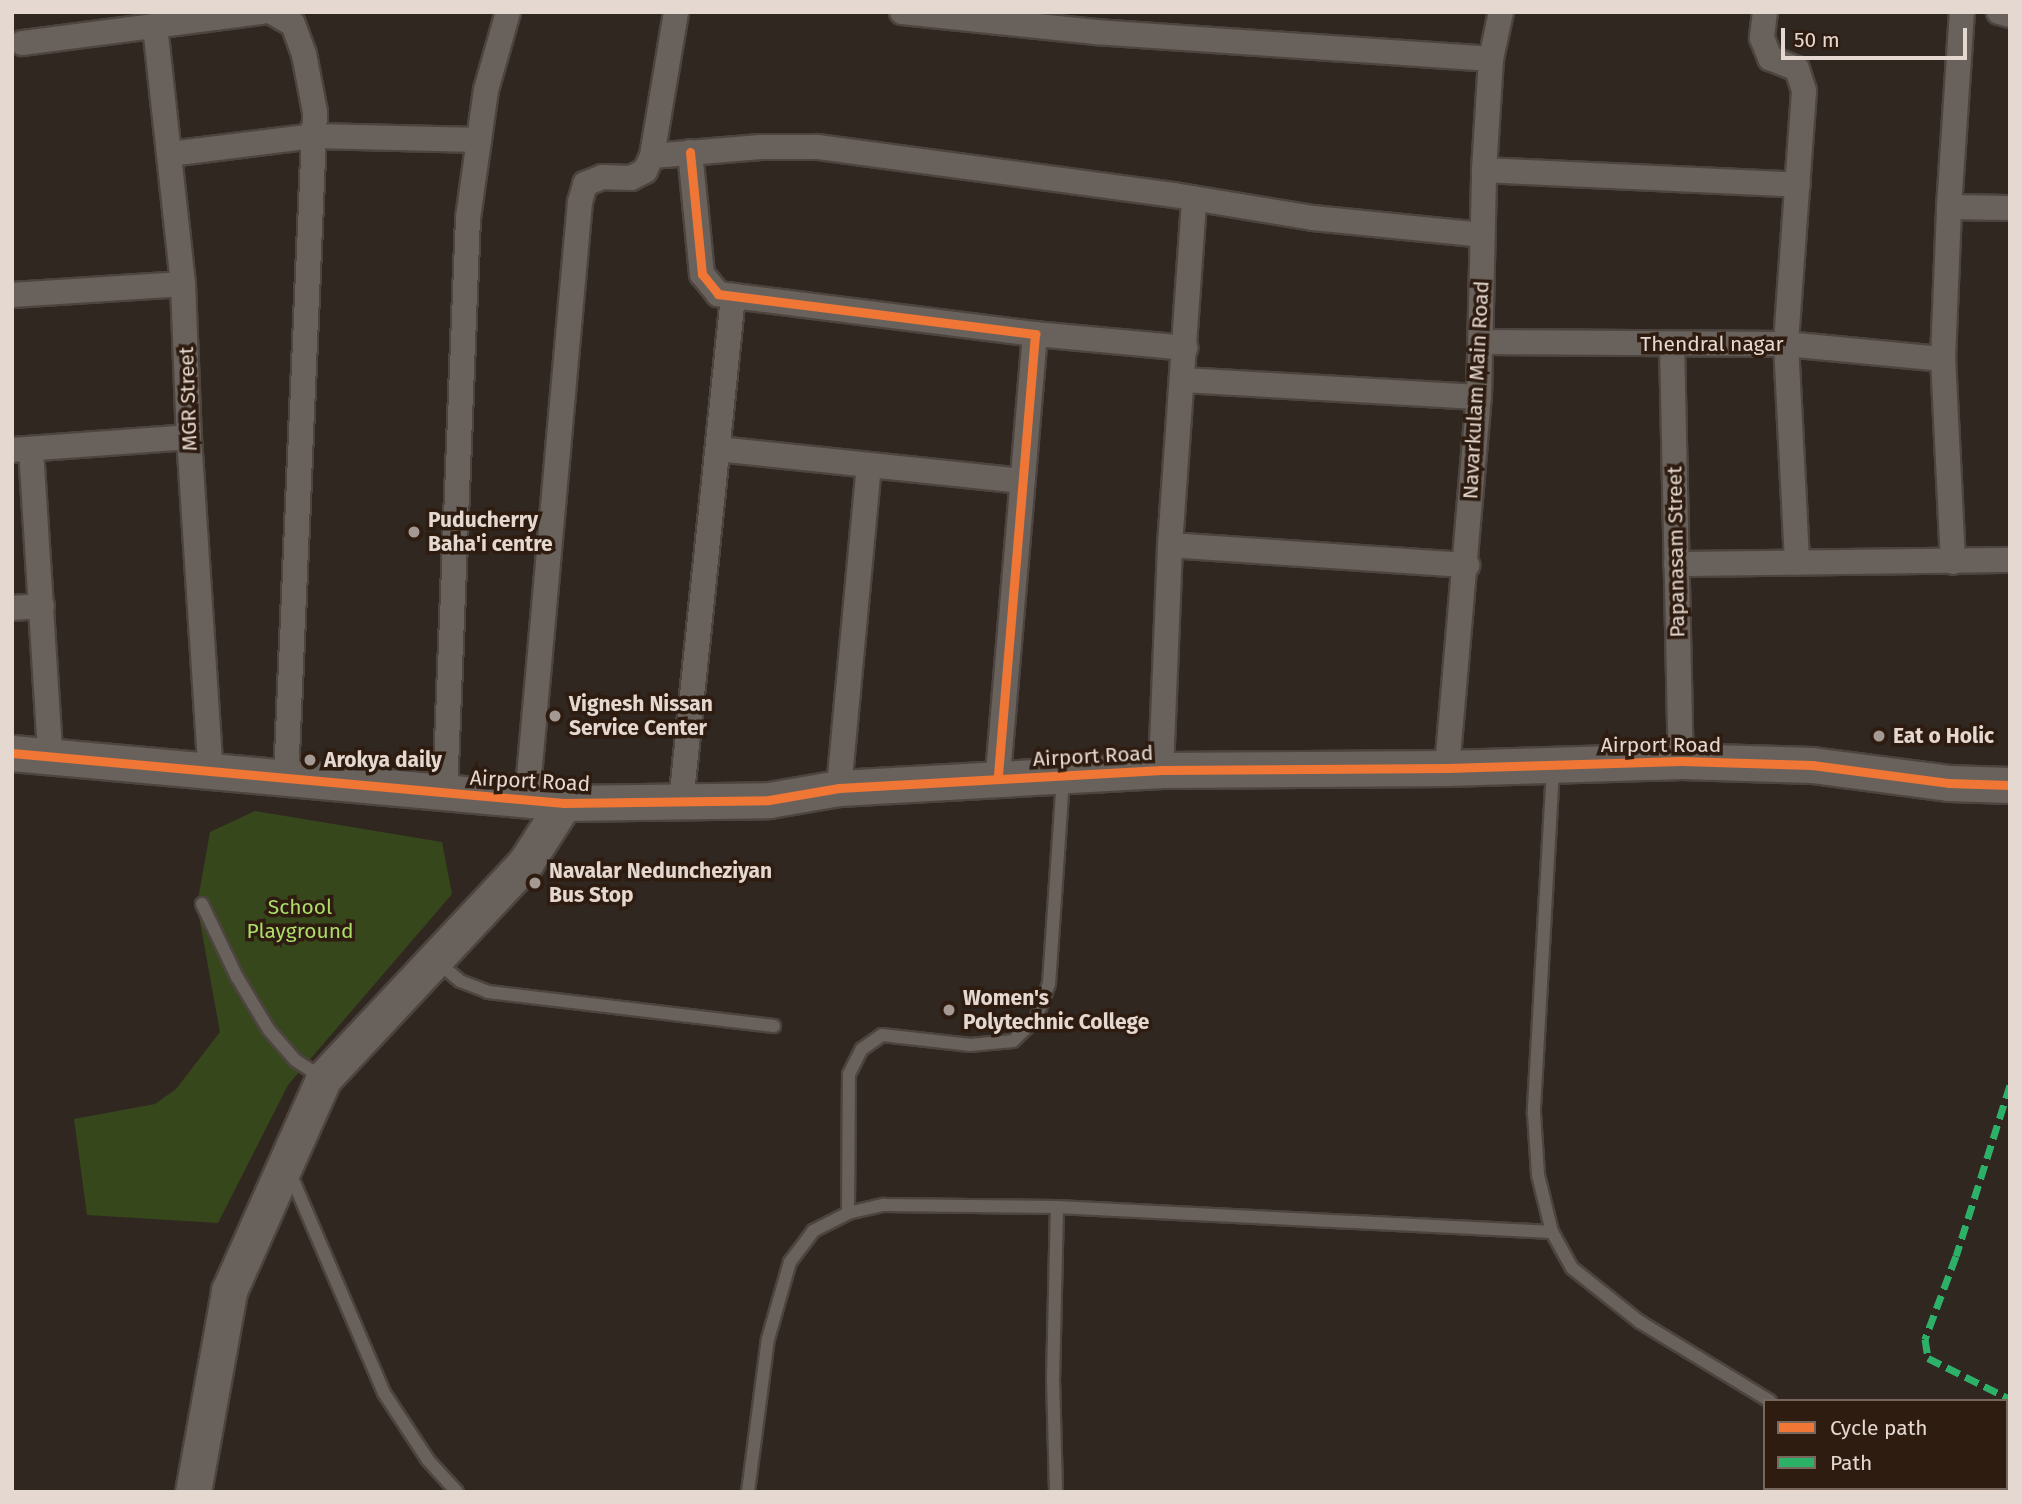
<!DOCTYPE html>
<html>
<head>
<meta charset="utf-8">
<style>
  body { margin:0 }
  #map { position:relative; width:2022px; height:1504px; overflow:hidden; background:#312721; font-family:"Fira Sans",sans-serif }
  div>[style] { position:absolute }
  .green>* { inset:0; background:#37471c }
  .roads { filter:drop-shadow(2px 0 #4d443f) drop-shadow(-2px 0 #4d443f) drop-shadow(0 2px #4d443f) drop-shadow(0 -2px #4d443f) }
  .lane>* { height:12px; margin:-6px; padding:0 6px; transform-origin:6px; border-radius:6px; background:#69625c }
  .street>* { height:24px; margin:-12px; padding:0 12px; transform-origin:12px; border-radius:12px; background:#69625c }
  .secondary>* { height:35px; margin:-17.5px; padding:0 17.5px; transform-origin:17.5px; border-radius:17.5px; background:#69625c }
  .quiet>* { height:7px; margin-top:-3.5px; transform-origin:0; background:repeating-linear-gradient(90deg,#2db169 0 14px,transparent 0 21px) }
  .cycleway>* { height:9px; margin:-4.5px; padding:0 4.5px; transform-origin:4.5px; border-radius:4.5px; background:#f07635 }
  .dots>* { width:19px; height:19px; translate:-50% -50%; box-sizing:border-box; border:4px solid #2e1c10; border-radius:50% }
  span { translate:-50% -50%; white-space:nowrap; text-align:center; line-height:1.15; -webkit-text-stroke:7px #2e1c10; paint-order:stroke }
  .street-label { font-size:21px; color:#e4d8d0 }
  .poi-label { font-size:21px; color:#e4d8d0; font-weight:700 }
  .left { translate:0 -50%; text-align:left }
  .park-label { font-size:21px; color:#acdd6b }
  .frame { position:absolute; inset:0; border:14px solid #e4d8d0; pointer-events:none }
  .legend { position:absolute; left:1763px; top:1399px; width:245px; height:91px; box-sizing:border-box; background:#2e1c10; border:2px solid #77675d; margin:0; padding:9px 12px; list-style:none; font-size:21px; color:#e4d8d0 }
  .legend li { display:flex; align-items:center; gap:14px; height:35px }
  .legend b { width:35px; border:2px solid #77675d }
  .scale { position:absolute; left:1781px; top:28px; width:186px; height:32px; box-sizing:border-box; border:4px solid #e4d8d0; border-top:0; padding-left:9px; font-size:21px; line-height:24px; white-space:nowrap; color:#e4d8d0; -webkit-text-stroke:5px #2e1c10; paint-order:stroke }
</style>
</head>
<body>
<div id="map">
  <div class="green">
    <i style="clip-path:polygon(255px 811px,442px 842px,452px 894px,288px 1085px,218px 1223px,87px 1215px,74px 1119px,155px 1104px,176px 1089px,220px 1032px,197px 905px,210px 832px)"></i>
  </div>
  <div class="roads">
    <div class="lane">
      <i style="left:1553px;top:768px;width:346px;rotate:93.2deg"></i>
      <i style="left:1534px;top:1113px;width:62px;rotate:86.3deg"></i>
      <i style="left:1538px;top:1175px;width:59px;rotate:76.2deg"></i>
      <i style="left:1552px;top:1232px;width:41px;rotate:60.9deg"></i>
      <i style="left:1572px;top:1268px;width:87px;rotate:38.5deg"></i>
      <i style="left:1640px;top:1322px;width:152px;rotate:31.3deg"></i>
      <i style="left:202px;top:904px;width:81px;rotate:64.4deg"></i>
      <i style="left:237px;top:977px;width:62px;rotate:58.9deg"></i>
      <i style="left:269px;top:1030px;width:40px;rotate:49deg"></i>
      <i style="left:295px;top:1060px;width:31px;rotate:33deg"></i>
      <i style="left:435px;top:960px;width:33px;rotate:40deg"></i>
      <i style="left:460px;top:981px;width:30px;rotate:21deg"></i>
      <i style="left:488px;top:992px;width:288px;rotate:6.8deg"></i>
      <i style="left:289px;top:1171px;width:241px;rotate:66.8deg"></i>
      <i style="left:384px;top:1393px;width:80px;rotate:56.7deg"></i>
      <i style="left:428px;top:1460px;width:43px;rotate:47.8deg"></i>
      <i style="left:848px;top:1213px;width:139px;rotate:-89.6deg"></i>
      <i style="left:849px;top:1074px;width:28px;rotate:-63deg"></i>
      <i style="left:862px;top:1049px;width:24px;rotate:-35deg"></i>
      <i style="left:882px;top:1035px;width:89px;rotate:6.5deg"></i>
      <i style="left:970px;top:1045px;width:43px;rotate:-5.3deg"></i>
      <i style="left:1013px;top:1041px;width:32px;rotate:-44deg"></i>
      <i style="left:1036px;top:1019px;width:37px;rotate:-70deg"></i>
      <i style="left:1049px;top:984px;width:205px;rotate:-86.1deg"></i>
      <i style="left:748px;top:1492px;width:154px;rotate:-82.6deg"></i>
      <i style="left:768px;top:1339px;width:80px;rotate:-74.1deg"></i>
      <i style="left:790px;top:1262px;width:39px;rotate:-53deg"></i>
      <i style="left:813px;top:1231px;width:39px;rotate:-27deg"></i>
      <i style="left:848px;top:1213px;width:37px;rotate:-13deg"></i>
      <i style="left:884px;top:1205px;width:173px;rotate:0.7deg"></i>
      <i style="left:1057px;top:1207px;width:496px;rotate:2.9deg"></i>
      <i style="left:1056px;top:1492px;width:111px;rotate:-91.5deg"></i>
      <i style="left:1053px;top:1381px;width:174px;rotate:-88.7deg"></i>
    </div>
    <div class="street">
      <i style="left:272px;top:12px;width:24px;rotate:30deg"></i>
      <i style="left:293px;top:24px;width:32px;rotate:70deg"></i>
      <i style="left:304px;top:54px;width:59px;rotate:79.3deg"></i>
      <i style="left:315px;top:112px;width:668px;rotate:92.49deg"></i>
      <i style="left:902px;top:12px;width:195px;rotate:5.9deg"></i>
      <i style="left:1096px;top:32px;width:396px;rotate:3.9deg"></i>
      <i style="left:1765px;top:12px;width:26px;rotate:97deg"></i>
      <i style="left:1762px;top:38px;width:22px;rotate:68deg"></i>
      <i style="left:1770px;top:58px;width:29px;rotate:22deg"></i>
      <i style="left:1797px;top:69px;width:23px;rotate:72deg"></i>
      <i style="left:1804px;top:91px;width:254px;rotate:94.1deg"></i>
      <i style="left:1786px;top:344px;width:219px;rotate:87.1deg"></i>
      <i style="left:1999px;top:12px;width:11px;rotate:15deg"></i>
      <i style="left:155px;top:26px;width:260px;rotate:83.8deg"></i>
      <i style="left:183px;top:284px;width:153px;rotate:87.8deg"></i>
      <i style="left:189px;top:437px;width:337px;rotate:86.3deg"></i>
      <i style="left:22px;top:43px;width:242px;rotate:-7.4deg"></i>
      <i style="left:690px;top:152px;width:123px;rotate:84.4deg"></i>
      <i style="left:702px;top:274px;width:26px;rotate:51deg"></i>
      <i style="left:718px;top:294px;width:320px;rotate:7.2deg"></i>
      <i style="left:1035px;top:334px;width:446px;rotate:94.8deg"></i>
      <i style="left:170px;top:154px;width:146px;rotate:-7.1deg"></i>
      <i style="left:315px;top:136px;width:164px;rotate:1.4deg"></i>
      <i style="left:652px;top:156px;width:109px;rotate:-4.7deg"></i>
      <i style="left:761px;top:147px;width:57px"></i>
      <i style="left:818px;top:147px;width:359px;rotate:7.7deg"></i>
      <i style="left:1174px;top:195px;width:141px;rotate:9.4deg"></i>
      <i style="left:1313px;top:218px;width:170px;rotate:5.7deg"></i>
      <i style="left:1484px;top:170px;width:314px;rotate:2.7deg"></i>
      <i style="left:1949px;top:207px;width:61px;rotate:0.9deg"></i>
      <i style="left:12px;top:295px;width:171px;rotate:-3.7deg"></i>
      <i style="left:1035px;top:334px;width:151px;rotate:5.3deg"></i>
      <i style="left:1482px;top:342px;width:304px;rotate:0.4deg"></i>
      <i style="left:1786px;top:344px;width:158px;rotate:5.5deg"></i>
      <i style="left:1672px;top:344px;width:417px;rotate:88.8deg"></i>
      <i style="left:1182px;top:380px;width:297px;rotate:3.3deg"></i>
      <i style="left:31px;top:449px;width:307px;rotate:86.4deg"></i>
      <i style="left:718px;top:449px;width:306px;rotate:6deg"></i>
      <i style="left:12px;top:450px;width:177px;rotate:-4.2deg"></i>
      <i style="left:1170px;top:545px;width:298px;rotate:3.9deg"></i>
      <i style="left:1953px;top:562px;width:203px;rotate:-92.8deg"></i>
      <i style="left:1943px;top:359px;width:152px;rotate:-87.7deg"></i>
      <i style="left:1949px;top:207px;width:195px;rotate:-86.2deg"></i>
      <i style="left:1676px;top:564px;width:334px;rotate:-0.7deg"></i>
      <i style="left:12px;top:608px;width:30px;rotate:-4deg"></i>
      <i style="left:1447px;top:768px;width:372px;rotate:-85.1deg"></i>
      <i style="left:1479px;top:397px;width:227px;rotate:-88.7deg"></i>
      <i style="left:1484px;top:170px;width:111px;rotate:-86.4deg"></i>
      <i style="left:1491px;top:59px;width:48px;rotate:-78deg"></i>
      <i style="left:1161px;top:770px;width:225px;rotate:-87.7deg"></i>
      <i style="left:1170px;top:545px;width:347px;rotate:-86deg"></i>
      <i style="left:839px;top:788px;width:324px;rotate:-84.7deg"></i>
      <i style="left:445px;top:793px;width:575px;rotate:-87.71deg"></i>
      <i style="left:468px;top:218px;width:129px;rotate:-82deg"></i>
      <i style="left:486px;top:90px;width:81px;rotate:-74.2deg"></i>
      <i style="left:527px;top:800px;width:600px;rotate:-84.94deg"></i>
      <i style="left:580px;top:202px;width:19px;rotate:-74deg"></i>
      <i style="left:585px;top:184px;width:18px;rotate:-22deg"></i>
      <i style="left:602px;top:177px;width:29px;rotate:2deg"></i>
      <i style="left:631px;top:178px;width:16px;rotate:-27deg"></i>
      <i style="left:645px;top:171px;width:17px;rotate:-65deg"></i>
      <i style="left:652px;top:156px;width:146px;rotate:-80.5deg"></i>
      <i style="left:681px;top:803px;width:510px;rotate:-84.14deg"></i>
    </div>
    <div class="secondary">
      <i style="left:12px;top:753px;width:554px;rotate:5.18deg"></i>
      <i style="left:564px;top:803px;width:205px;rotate:-0.8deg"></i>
      <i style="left:769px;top:800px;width:71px;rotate:-9.7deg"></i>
      <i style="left:839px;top:788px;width:323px;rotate:-3.2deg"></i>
      <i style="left:1161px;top:770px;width:286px;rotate:-0.4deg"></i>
      <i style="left:1447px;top:768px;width:234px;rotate:-1.7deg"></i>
      <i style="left:1681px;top:761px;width:131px;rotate:1.7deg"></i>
      <i style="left:1812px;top:765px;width:137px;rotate:7.5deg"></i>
      <i style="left:1948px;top:783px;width:62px;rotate:1.8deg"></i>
      <i style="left:193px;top:1492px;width:204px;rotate:-79.8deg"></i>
      <i style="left:229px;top:1291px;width:233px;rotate:-66deg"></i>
      <i style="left:324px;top:1078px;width:296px;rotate:-46.9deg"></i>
      <i style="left:526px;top:862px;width:70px;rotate:-57.2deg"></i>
    </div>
  </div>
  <div class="quiet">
    <i style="left:2010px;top:1085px;width:179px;rotate:107.5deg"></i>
    <i style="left:1956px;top:1256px;width:89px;rotate:110.5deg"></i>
    <i style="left:1925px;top:1339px;width:19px;rotate:81deg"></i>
    <i style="left:1928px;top:1358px;width:92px;rotate:26.6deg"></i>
  </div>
  <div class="cycleway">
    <i style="left:690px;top:152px;width:123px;rotate:84.4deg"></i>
    <i style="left:702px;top:274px;width:26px;rotate:51deg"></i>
    <i style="left:718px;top:294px;width:320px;rotate:7.2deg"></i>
    <i style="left:1035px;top:334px;width:446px;rotate:94.8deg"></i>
    <i style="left:12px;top:753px;width:554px;rotate:5.18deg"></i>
    <i style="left:564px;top:803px;width:205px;rotate:-0.8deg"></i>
    <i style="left:769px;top:800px;width:71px;rotate:-9.7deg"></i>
    <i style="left:839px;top:788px;width:323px;rotate:-3.2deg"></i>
    <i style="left:1161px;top:770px;width:286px;rotate:-0.4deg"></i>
    <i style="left:1447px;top:768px;width:234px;rotate:-1.7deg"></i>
    <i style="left:1681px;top:761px;width:131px;rotate:1.7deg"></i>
    <i style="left:1812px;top:765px;width:137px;rotate:7.5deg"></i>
    <i style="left:1948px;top:783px;width:62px;rotate:1.8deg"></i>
  </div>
  <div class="dots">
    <i style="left:414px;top:532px;background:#a59a93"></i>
    <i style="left:555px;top:716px;background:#a59a93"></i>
    <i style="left:1879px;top:736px;background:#a59a93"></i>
    <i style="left:310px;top:760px;background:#a59a93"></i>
    <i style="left:535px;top:883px;background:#a59a93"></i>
    <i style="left:949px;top:1010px;background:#a59a93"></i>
  </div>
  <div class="street-label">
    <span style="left:1712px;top:344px">Thendral nagar</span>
    <span style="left:1476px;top:390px;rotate:-87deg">Navarkulam Main Road</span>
    <span style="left:188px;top:399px;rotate:-92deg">MGR Street</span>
    <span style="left:1676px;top:552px;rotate:-91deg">Papanasam Street</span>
    <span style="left:1661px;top:745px">Airport Road</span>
    <span style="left:1093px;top:756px;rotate:-3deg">Airport Road</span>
    <span style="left:530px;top:781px;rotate:3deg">Airport Road</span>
  </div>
  <div class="poi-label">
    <span class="left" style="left:428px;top:532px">Puducherry<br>Baha'i centre</span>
    <span class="left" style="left:569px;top:716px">Vignesh Nissan<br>Service Center</span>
    <span class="left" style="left:1893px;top:736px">Eat o Holic</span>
    <span class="left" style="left:324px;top:760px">Arokya daily</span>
    <span class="left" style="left:549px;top:883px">Navalar Neduncheziyan<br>Bus Stop</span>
    <span class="left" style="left:963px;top:1010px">Women's<br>Polytechnic College</span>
  </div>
  <div class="park-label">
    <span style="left:300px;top:919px">School<br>Playground</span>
  </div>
  <div class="frame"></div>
  <ul class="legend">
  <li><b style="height:9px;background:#f07635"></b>Cycle path</li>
  <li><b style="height:9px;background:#2db169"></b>Path</li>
  </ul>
  <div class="scale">50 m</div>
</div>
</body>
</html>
